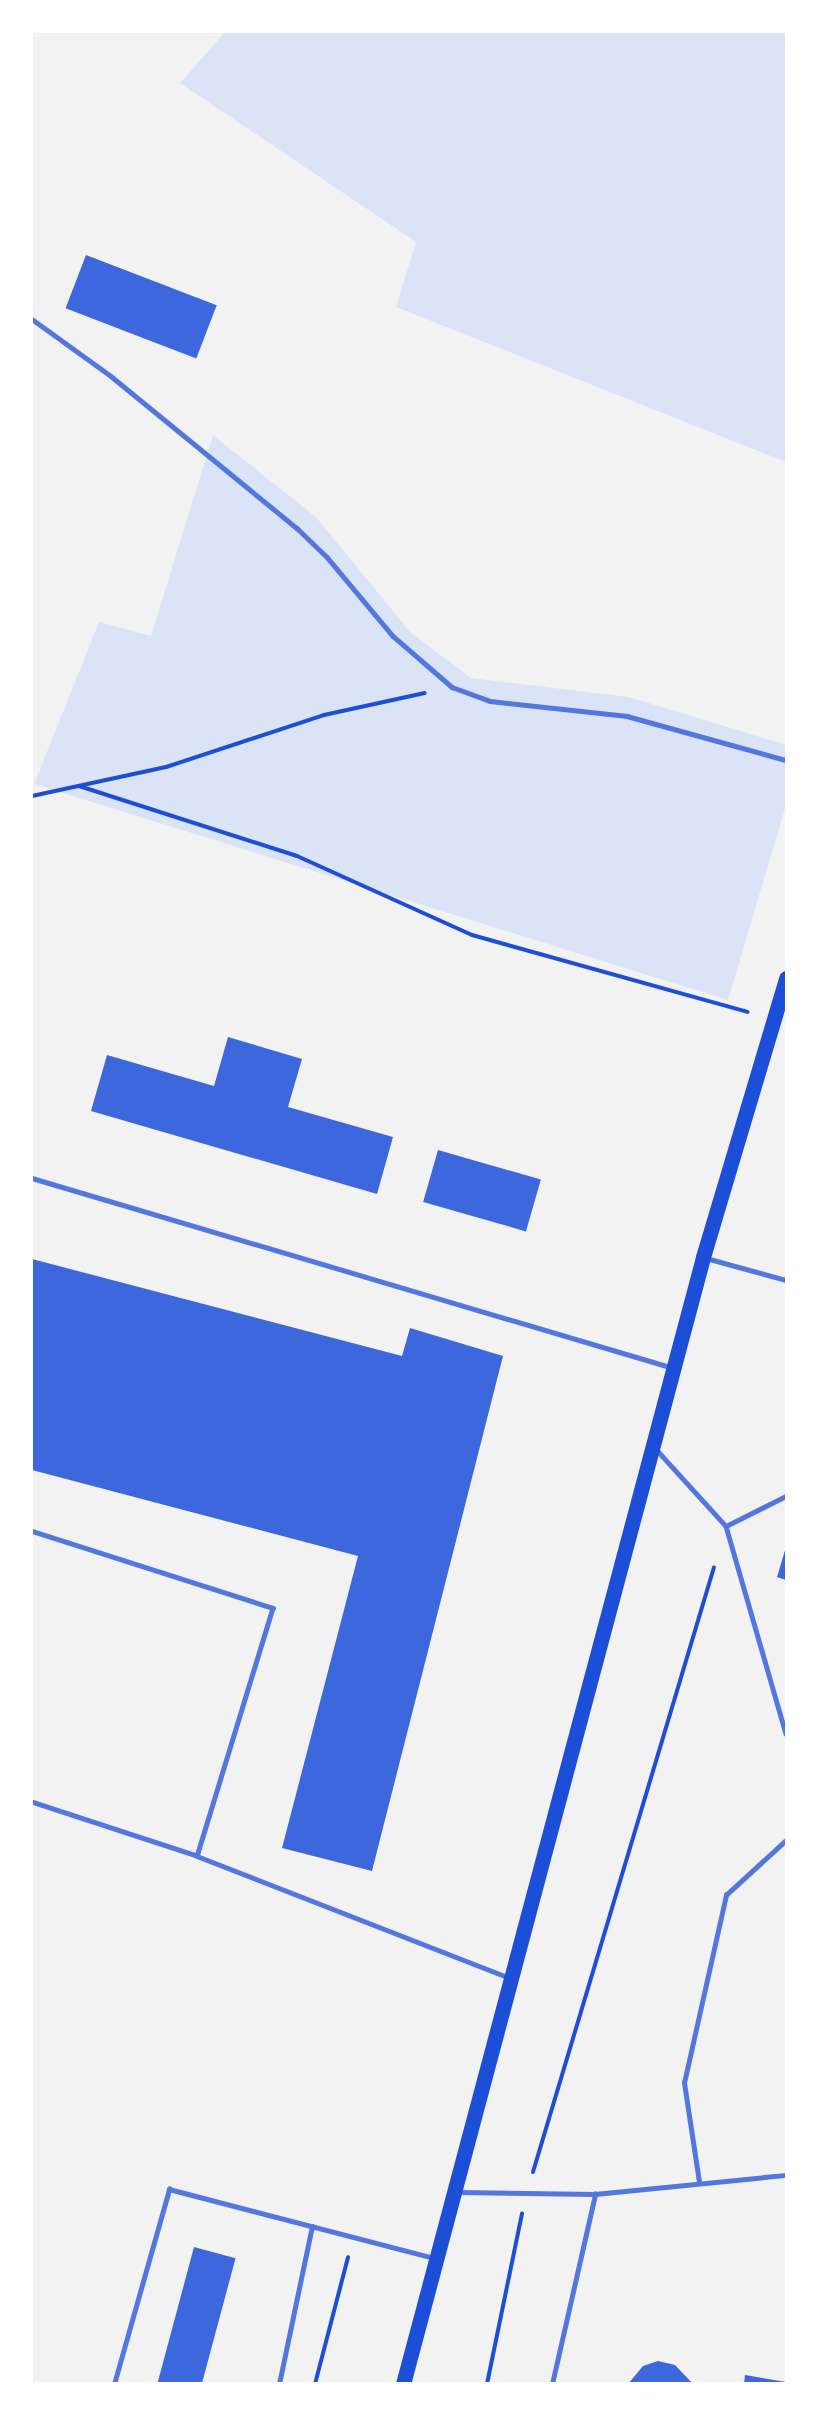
<!DOCTYPE html>
<html>
<head>
<meta charset="utf-8">
<style>
  body { margin:0 }
  #map { position:relative; width:818px; height:2415px; overflow:hidden; background:#f2f2f2; font-family:"Roboto Serif",serif }
  div>[style] { position:absolute }
  .green>* { inset:0; background:#dbe4f7 }
  .building>* { inset:0; background:#3d67dc; transform-origin:0 0 }
  .path>* { height:4px; margin:-2px; padding:0 2px; transform-origin:2px; border-radius:2px; background:#1d4ed8 }
  .service>* { height:4.5px; margin:-2.25px; padding:0 2.25px; transform-origin:2.25px; border-radius:2.25px; background:#5277de }
  .primary>* { height:15px; margin:-7.5px; padding:0 7.5px; transform-origin:7.5px; border-radius:7.5px; background:#1d4ed8 }
  span { translate:-50% -50%; white-space:nowrap; text-align:center; line-height:1.15; -webkit-text-stroke:6px #fff; paint-order:stroke }
  .frame { position:absolute; inset:0; border:33px solid #fff; pointer-events:none }
</style>
</head>
<body>
<div id="map">
  <div class="green">
    <i style="clip-path:polygon(225px 32px,786px 32px,786px 462px,396px 307px,416px 242px,180px 83px)"></i>
    <i style="clip-path:polygon(213px 435px,316px 517px,411px 633px,471px 678px,629px 697px,786px 745px,786px 805px,728px 1000px,34px 784px,99px 622px,151px 636px)"></i>
  </div>
  <div class="building">
    <i style="left:86px;top:255px;width:140px;height:57px;rotate:21deg"></i>
    <i style="clip-path:polygon(228px 1037px,302px 1059px,288px 1107px,393px 1137px,377px 1194px,91px 1111px,107px 1055px,214px 1086px)"></i>
    <i style="left:438px;top:1150px;width:107px;height:54px;rotate:16deg"></i>
    <i style="clip-path:polygon(32px 1259px,402px 1356px,410px 1328px,503px 1356px,372px 1871px,282px 1848px,358px 1556px,32px 1470px)"></i>
    <i style="clip-path:polygon(786px 1547px,786px 1580px,777px 1577px)"></i>
    <i style="left:194px;top:2247px;width:43px;height:142px;rotate:15deg"></i>
    <i style="clip-path:polygon(658px 2361px,675px 2365px,693px 2384px,628px 2384px,643px 2366px)"></i>
    <i style="clip-path:polygon(745px 2375px,786px 2382px,786px 2384px,744px 2384px)"></i>
  </div>
  <div class="path">
    <i style="left:79px;top:786px;width:229px;rotate:17.8deg"></i>
    <i style="left:297px;top:856px;width:192px;rotate:24.3deg"></i>
    <i style="left:472px;top:935px;width:286px;rotate:15.6deg"></i>
    <i style="left:32px;top:796px;width:137px;rotate:-12.2deg"></i>
    <i style="left:166px;top:767px;width:166px;rotate:-18.2deg"></i>
    <i style="left:324px;top:715px;width:103px;rotate:-12.3deg"></i>
    <i style="left:533px;top:2172px;width:631px;rotate:-73.34deg"></i>
    <i style="left:315px;top:2384px;width:131px;rotate:-75.4deg"></i>
    <i style="left:487px;top:2384px;width:174px;rotate:-78.4deg"></i>
  </div>
  <div class="service">
    <i style="left:32px;top:319px;width:97px;rotate:35.8deg"></i>
    <i style="left:111px;top:376px;width:240px;rotate:39.3deg"></i>
    <i style="left:297px;top:528px;width:42px;rotate:44deg"></i>
    <i style="left:327px;top:557px;width:103px;rotate:50.1deg"></i>
    <i style="left:393px;top:636px;width:78px;rotate:40.8deg"></i>
    <i style="left:452px;top:687px;width:40px;rotate:20.2deg"></i>
    <i style="left:490px;top:701px;width:138px;rotate:6.2deg"></i>
    <i style="left:627px;top:716px;width:165px;rotate:15.5deg"></i>
    <i style="left:32px;top:1178px;width:665px;rotate:16.5deg"></i>
    <i style="left:706px;top:1258px;width:83px;rotate:15.4deg"></i>
    <i style="left:655px;top:1448px;width:105px;rotate:47.7deg"></i>
    <i style="left:726px;top:1526px;width:216px;rotate:73.9deg"></i>
    <i style="left:726px;top:1526px;width:67px;rotate:-26.6deg"></i>
    <i style="left:32px;top:1531px;width:253px;rotate:17.7deg"></i>
    <i style="left:273px;top:1608px;width:259px;rotate:107deg"></i>
    <i style="left:197px;top:1856px;width:174px;rotate:-161.9deg"></i>
    <i style="left:197px;top:1856px;width:334px;rotate:21.3deg"></i>
    <i style="left:699px;top:2182px;width:100px;rotate:-98.6deg"></i>
    <i style="left:684px;top:2083px;width:193px;rotate:-77.4deg"></i>
    <i style="left:726px;top:1895px;width:81px;rotate:-42.5deg"></i>
    <i style="left:458px;top:2192px;width:137px;rotate:0.8deg"></i>
    <i style="left:595px;top:2194px;width:192px;rotate:-5.7deg"></i>
    <i style="left:114px;top:2384px;width:203px;rotate:-74.2deg"></i>
    <i style="left:169px;top:2189px;width:273px;rotate:14.6deg"></i>
    <i style="left:279px;top:2384px;width:161px;rotate:-78.2deg"></i>
    <i style="left:552px;top:2384px;width:195px;rotate:-77.2deg"></i>
  </div>
  <div class="primary">
    <i style="left:403px;top:2384px;width:1166px;rotate:-75.09deg"></i>
    <i style="left:703px;top:1257px;width:291px;rotate:-73.4deg"></i>
  </div>
  <div class="frame"></div>
</div>
</body>
</html>
